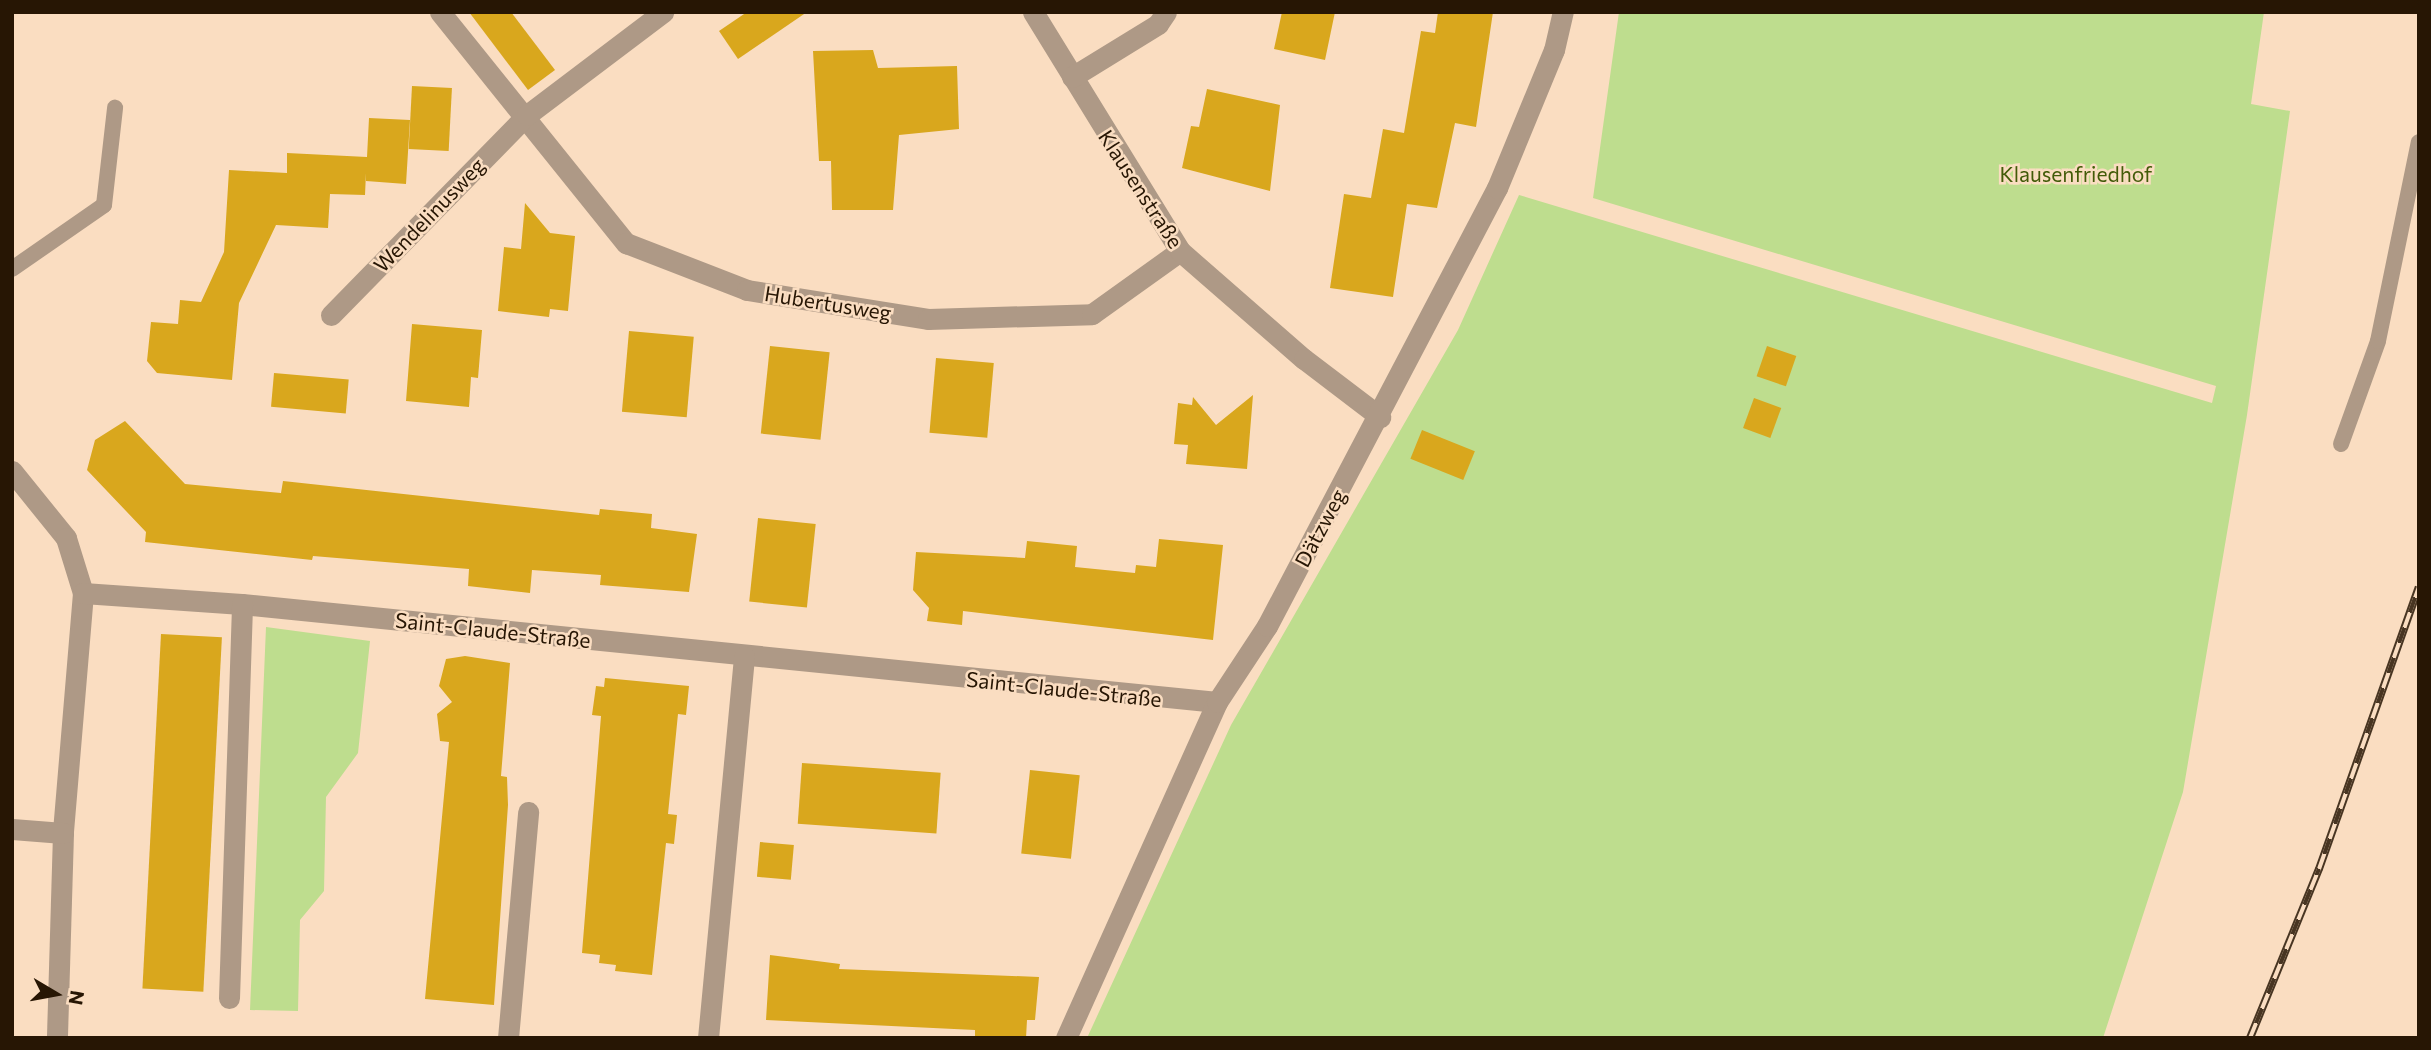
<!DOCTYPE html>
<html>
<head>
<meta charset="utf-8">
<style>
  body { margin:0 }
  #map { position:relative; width:2431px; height:1050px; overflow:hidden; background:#faddc1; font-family:Commissioner,sans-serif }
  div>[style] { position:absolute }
  .green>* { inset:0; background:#bedd8e }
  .building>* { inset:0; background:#d9a71d; transform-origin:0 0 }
  .lane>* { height:16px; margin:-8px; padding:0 8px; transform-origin:8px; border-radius:8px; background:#ae9986 }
  .street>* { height:21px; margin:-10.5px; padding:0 10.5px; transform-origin:10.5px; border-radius:10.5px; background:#ae9986 }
  .rail>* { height:8px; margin-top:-4px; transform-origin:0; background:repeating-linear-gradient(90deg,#faddc1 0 16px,#483522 0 32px); box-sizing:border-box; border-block:2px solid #483522 }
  span { translate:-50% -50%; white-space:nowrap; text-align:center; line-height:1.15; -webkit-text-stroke:5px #faddc1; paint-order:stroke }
  .park-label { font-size:21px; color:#425b08 }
  .street-label { font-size:21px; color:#271604 }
  .frame { position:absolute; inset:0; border:14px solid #271604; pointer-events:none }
  .north { position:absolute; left:21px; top:959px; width:70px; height:70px; -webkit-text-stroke:5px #faddc1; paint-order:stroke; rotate:100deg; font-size:19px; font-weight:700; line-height:28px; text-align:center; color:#271604 }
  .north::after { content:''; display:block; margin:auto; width:24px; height:32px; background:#271604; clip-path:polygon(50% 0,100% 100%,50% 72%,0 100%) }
</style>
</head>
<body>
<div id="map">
  <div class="green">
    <i style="clip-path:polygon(1619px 12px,2264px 12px,2251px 104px,2290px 111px,2247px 415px,2183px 792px,2103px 1038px,1087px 1038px,1231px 725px,1458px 330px,1519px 195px,2212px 403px,2216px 386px,1593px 198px)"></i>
    <i style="clip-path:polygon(266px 627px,370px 641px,358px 753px,326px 797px,324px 891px,300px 920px,298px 1011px,250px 1010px)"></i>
  </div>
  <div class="building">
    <i style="clip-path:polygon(469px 12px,511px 12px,555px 70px,528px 90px)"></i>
    <i style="clip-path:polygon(747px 12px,807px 12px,738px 59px,719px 31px)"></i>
    <i style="clip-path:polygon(1282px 12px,1335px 12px,1325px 60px,1274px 49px)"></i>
    <i style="clip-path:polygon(1438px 12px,1493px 12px,1476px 127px,1455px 123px,1437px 208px,1407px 204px,1393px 297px,1330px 288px,1344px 194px,1371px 198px,1383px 129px,1404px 133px,1421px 31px,1435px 33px)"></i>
    <i style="clip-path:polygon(873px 50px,878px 68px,957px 66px,959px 129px,899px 135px,893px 210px,832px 210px,831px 161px,819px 161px,813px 51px)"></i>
    <i style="left:412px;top:86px;width:40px;height:63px;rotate:3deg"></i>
    <i style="clip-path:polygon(1207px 89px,1280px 105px,1270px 191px,1182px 168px,1191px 126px,1199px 127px)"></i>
    <i style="clip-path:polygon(369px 118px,410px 120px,406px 184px,366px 181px,366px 173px,365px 195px,330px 194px,328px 228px,276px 225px,239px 303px,232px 380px,157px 373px,147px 361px,151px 322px,178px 324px,180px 300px,201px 302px,224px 252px,229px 170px,287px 173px,287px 153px,367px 157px)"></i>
    <i style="clip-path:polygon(525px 203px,550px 233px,575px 236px,568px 311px,550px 309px,549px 317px,498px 311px,504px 247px,521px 249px)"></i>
    <i style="clip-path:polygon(412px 324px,482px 330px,478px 378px,471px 377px,469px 407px,406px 401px)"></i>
    <i style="left:629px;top:331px;width:65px;height:81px;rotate:5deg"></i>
    <i style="left:770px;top:346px;width:60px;height:88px;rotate:6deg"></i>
    <i style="left:1767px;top:346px;width:31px;height:32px;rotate:19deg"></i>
    <i style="left:936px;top:358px;width:58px;height:75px;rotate:5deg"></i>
    <i style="left:274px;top:373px;width:75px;height:34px;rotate:5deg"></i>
    <i style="clip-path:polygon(1253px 395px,1247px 469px,1186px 464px,1188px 445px,1174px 444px,1178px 403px,1192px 405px,1193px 397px,1216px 425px)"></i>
    <i style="left:1754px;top:398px;width:29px;height:32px;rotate:20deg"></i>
    <i style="clip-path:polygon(125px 421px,185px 484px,281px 493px,283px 481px,599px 515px,600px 509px,652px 514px,651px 528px,697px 534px,689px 592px,600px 585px,601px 575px,532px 570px,530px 593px,468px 586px,469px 569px,313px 556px,312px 560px,145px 542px,146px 532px,87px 470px,95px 440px)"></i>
    <i style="left:1422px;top:430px;width:57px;height:31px;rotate:22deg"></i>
    <i style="left:758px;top:518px;width:58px;height:84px;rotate:6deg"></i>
    <i style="clip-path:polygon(1159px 539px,1223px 545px,1213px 640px,963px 611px,962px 625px,927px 621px,929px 608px,913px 590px,916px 552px,1025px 558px,1027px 541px,1077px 546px,1075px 567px,1135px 573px,1136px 565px,1156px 567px)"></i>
    <i style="left:161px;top:634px;width:61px;height:355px;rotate:3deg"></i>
    <i style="clip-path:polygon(465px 656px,510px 663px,501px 776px,507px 777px,508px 805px,494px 1005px,425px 999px,449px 742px,440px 741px,437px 714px,452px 702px,439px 686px,446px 659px)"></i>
    <i style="clip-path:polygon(605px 678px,689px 686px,686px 715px,678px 714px,668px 814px,677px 815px,674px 844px,666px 843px,652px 975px,615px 971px,616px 965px,599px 963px,600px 955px,582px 953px,601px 716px,592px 715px,596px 686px,604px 687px)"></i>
    <i style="left:802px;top:763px;width:139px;height:61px;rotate:4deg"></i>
    <i style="left:1030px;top:770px;width:50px;height:84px;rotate:6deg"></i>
    <i style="left:760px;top:842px;width:34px;height:35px;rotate:5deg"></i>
    <i style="clip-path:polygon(770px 955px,840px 964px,839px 969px,1039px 977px,1035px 1020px,1027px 1020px,1026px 1038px,975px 1038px,975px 1030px,766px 1020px)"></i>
  </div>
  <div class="lane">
    <i style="left:12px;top:269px;width:112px;rotate:-34.8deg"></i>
    <i style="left:104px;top:205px;width:98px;rotate:-83.5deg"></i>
    <i style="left:2341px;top:444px;width:109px;rotate:-70.2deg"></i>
    <i style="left:2378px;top:341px;width:203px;rotate:-78.4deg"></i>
  </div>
  <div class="street">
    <i style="left:440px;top:12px;width:297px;rotate:51.2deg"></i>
    <i style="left:626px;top:243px;width:130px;rotate:21.2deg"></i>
    <i style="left:747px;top:290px;width:183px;rotate:9.1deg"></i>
    <i style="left:928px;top:319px;width:164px;rotate:-1.7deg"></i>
    <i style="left:1092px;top:314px;width:108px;rotate:-35.6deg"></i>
    <i style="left:1033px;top:12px;width:281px;rotate:58.4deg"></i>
    <i style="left:1180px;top:251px;width:164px;rotate:41.1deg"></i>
    <i style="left:1304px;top:359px;width:96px;rotate:37.3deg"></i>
    <i style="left:1072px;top:77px;width:101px;rotate:-31.6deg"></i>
    <i style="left:1158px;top:24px;width:14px;rotate:-56deg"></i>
    <i style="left:331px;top:315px;width:280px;rotate:-45.6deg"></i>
    <i style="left:527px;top:115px;width:171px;rotate:-37.1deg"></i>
    <i style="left:12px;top:471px;width:86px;rotate:51.1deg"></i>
    <i style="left:66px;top:538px;width:58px;rotate:72.8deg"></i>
    <i style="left:83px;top:593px;width:241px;rotate:94.8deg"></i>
    <i style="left:63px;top:833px;width:205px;rotate:91.7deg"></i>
    <i style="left:83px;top:593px;width:159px;rotate:4deg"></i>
    <i style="left:242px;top:604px;width:980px;rotate:5.74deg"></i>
    <i style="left:12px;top:829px;width:51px;rotate:4.5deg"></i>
    <i style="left:229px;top:998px;width:394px;rotate:-88.1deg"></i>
    <i style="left:508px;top:1038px;width:227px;rotate:-84.9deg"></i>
    <i style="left:708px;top:1038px;width:383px;rotate:-84.6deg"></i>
    <i style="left:1066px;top:1038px;width:368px;rotate:-65.8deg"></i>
    <i style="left:1217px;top:702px;width:91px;rotate:-56.7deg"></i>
    <i style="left:1267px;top:626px;width:495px;rotate:-62.3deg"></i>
    <i style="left:1497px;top:188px;width:149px;rotate:-67.6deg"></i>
    <i style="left:1554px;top:50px;width:39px;rotate:-77deg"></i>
  </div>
  <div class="rail">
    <i style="left:2250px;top:1038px;width:183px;rotate:-67.8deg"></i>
    <i style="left:2319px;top:869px;width:299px;rotate:-70.5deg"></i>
  </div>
  <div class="park-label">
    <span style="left:2076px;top:174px">Klausenfriedhof</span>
  </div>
  <div class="street-label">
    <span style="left:1141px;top:189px;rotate:57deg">Klausenstraße</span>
    <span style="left:429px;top:215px;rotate:-46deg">Wendelinusweg</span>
    <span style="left:828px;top:303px;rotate:9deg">Hubertusweg</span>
    <span style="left:1320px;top:528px;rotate:-62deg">Dätzweg</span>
    <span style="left:493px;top:630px;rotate:6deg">Saint-Claude-Straße</span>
    <span style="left:1064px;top:689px;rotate:6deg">Saint-Claude-Straße</span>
  </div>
  <div class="frame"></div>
  <div class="north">N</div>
</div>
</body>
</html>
